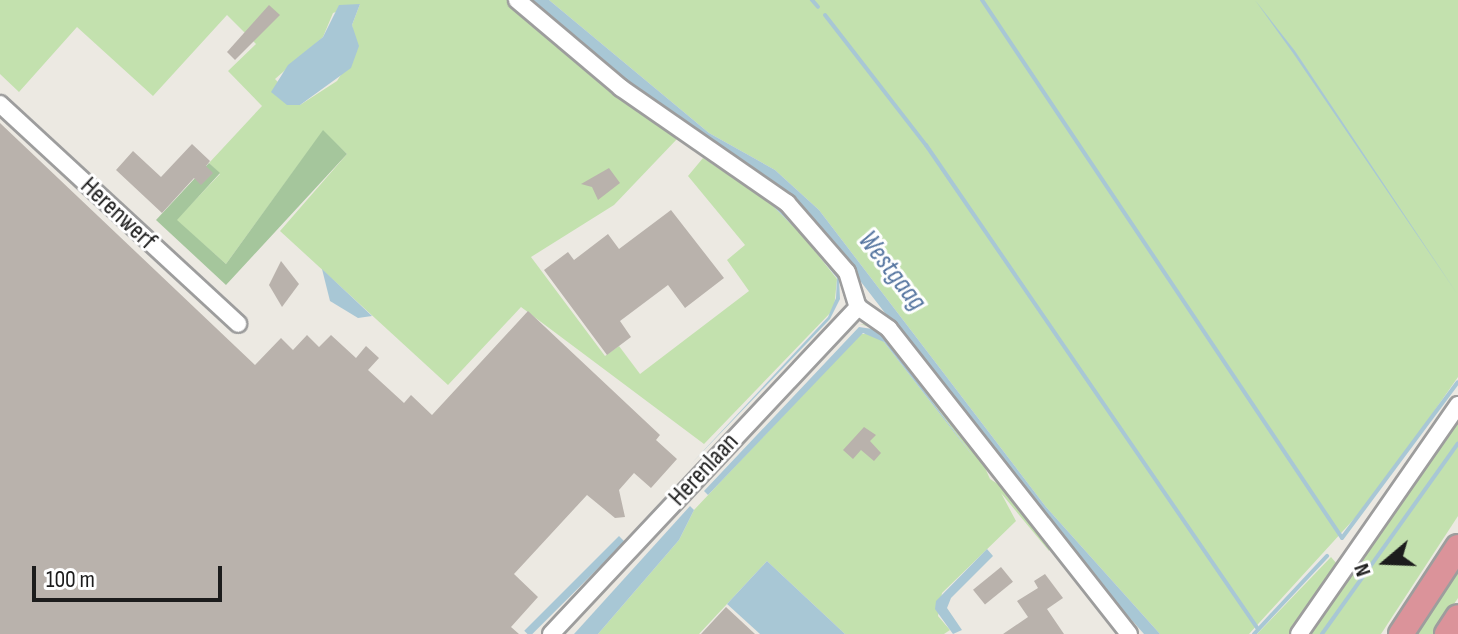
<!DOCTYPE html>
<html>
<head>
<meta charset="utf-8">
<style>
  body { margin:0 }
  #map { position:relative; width:1458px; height:634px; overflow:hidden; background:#ece9e2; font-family:"Sofia Sans Condensed",sans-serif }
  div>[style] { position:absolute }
  .grass>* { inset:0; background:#c3e1ae }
  .forest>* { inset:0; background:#a5c69c }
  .water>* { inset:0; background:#a8c7d5; transform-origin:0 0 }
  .stream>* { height:4px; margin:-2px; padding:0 2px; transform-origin:2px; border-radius:2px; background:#a8c7d5 }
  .building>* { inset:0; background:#b9b2ac; transform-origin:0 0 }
  .roads { filter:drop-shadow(2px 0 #9d9d9d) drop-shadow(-2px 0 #9d9d9d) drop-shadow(0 2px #9d9d9d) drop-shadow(0 -2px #9d9d9d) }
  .minor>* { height:16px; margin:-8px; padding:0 8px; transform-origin:8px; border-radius:8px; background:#fff }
  .highway>* { height:24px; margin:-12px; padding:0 12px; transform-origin:12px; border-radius:12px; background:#db939a }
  span { translate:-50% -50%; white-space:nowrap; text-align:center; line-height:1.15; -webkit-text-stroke:6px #fff; paint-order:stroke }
  .street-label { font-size:26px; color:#1c1c1c }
  .water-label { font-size:28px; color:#54749f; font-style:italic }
  .north { position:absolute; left:1346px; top:522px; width:80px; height:80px; -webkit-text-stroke:6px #fff; paint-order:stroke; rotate:251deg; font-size:22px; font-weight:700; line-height:32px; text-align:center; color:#1c1c1c }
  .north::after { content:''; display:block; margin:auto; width:28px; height:36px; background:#1c1c1c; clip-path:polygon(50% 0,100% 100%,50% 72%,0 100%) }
  .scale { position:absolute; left:32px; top:566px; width:190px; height:36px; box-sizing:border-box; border:4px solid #1c1c1c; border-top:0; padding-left:10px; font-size:24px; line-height:28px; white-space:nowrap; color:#1c1c1c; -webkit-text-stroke:6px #fff; paint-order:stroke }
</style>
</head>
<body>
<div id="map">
  <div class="grass">
    <i style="clip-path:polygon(evenodd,0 0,508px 0,677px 139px,614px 205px,531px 257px,605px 356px,619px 346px,640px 374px,749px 291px,727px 260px,745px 245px,688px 176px,703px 158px,768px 201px,803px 236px,837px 279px,834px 309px,704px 444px,521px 307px,448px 385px,280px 231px,347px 154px,323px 131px,226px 264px,176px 220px,220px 174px,209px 163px,262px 106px,228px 71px,256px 44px,227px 15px,153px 96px,77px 27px,19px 92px,0 74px,0 0,360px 4px,352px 25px,356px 51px,337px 81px,300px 105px,275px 79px,323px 37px,333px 13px,360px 4px)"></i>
    <i style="clip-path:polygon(549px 0,1458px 0,1458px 377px,1374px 497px,1249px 634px,1160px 634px,1046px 507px,819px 210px,775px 170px,709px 133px)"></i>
    <i style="clip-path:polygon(860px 324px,877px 326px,979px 454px,990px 479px,1006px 489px,1050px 543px,1049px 551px,1001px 493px,1016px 521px,942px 593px,938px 616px,950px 630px,944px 634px,845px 634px,767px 561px,699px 634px,598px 634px,679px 540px,694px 510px,860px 334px,876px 334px,884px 342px,975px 459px,879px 330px)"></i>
    <i style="clip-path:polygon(1458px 415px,1458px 516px,1381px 634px,1303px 634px)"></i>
    <i style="clip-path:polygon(1331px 557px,1337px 564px,1291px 634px,1257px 634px)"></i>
    <i style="clip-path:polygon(1458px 558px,1458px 598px,1434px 634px,1408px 634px)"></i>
  </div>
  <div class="forest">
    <i style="clip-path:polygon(323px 130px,347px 154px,226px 285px,156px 220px,209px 163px,220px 173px,177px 220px,226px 264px)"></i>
  </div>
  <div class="water">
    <i style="clip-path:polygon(525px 0,549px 0,709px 133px,775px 170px,819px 210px,1046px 507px,1160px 634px,1144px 634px,1059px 538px,834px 247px,780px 189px,597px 61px)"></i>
    <i style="clip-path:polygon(1255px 0,1295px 51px,1458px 295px,1293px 53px)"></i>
    <i style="clip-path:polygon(360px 4px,352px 25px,359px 46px,351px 68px,300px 105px,287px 105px,271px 92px,288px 65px,323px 37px,339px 5px)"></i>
    <i style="clip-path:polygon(707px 158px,719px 163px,785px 213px,839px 278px,840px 299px,830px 319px,690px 465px,828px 317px,836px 298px,837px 278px,803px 236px,768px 201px)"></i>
    <i style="clip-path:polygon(322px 269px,372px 316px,358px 318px,330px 301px)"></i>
    <i style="clip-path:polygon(859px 327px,879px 330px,975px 459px,884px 342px,863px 333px,708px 495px,704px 491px)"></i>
    <i style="clip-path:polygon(690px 506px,694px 510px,679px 540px,598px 634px,574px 634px)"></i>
    <i style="left:619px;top:536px;width:8px;height:134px;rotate:45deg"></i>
    <i style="clip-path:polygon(987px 549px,993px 556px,951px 598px,947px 608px,962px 630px,953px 634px,935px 609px,936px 601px)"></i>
    <i style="clip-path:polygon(767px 561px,845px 634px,760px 634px,727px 604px)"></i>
  </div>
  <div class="stream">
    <i style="left:812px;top:0;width:9px;rotate:49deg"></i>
    <i style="left:982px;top:0;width:647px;rotate:56.21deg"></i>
    <i style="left:1342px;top:538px;width:194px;rotate:-53.4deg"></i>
    <i style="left:825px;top:15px;width:165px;rotate:52.2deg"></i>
    <i style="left:926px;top:145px;width:587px;rotate:55.55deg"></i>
    <i style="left:1254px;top:634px;width:107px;rotate:-46.9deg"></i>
    <i style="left:1322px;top:634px;width:234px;rotate:-54.5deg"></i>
  </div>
  <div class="building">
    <i style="clip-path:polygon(269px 5px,280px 15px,235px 60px,227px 52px)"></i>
    <i style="clip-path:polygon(0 123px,255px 365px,281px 338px,293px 350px,307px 335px,319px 347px,331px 335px,356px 358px,366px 346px,379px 358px,368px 370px,404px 403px,411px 395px,432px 415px,528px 311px,660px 435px,656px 440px,677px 459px,651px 488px,634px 473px,619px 490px,625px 517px,615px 518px,587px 495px,514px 574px,538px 597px,511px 627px,519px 634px,0 634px)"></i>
    <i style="clip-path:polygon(192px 144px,210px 161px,206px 166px,213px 173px,201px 185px,194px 178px,162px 213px,116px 170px,133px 151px,161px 177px)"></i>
    <i style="clip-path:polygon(609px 168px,620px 183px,598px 200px,592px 187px,581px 184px)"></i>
    <i style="clip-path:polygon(671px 210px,724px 278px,685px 308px,668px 285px,620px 321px,631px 337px,607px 355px,544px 270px,568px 252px,574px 260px,608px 234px,619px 249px)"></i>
    <i style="clip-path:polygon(281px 261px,299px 284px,282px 307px,269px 285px)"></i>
    <i style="clip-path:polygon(864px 427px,876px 435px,870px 441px,881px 453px,874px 461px,861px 450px,853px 459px,843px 450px)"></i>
    <i style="left:1001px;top:567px;width:19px;height:36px;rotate:51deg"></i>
    <i style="clip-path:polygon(1045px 574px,1063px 598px,1047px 609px,1064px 634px,1003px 634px,1028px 617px,1017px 601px,1038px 588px,1034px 581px)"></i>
    <i style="clip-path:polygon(726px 607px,755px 634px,701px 634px)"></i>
  </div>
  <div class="roads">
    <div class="minor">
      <i style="left:517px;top:0;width:136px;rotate:40.2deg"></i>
      <i style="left:621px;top:88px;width:202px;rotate:34.7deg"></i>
      <i style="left:787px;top:203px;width:91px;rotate:49deg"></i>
      <i style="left:847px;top:272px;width:37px;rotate:73deg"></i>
      <i style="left:0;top:104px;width:324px;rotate:42.7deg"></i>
      <i style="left:858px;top:307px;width:38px;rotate:35deg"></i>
      <i style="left:889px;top:329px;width:388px;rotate:51.8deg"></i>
      <i style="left:551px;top:634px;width:449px;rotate:-46.8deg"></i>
      <i style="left:1299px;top:634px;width:279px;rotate:-55.2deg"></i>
    </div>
    <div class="highway">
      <i style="left:1401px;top:634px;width:104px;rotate:-56.8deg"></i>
      <i style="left:1447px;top:634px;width:20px;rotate:-57deg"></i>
    </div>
  </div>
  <div class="street-label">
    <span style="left:118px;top:214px;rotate:43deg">Herenwerf</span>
    <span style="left:704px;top:470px;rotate:-47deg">Herenlaan</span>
  </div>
  <div class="water-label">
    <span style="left:892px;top:271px;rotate:52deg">Westgaag</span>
  </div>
  <div class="north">N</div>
  <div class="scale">100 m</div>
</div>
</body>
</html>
